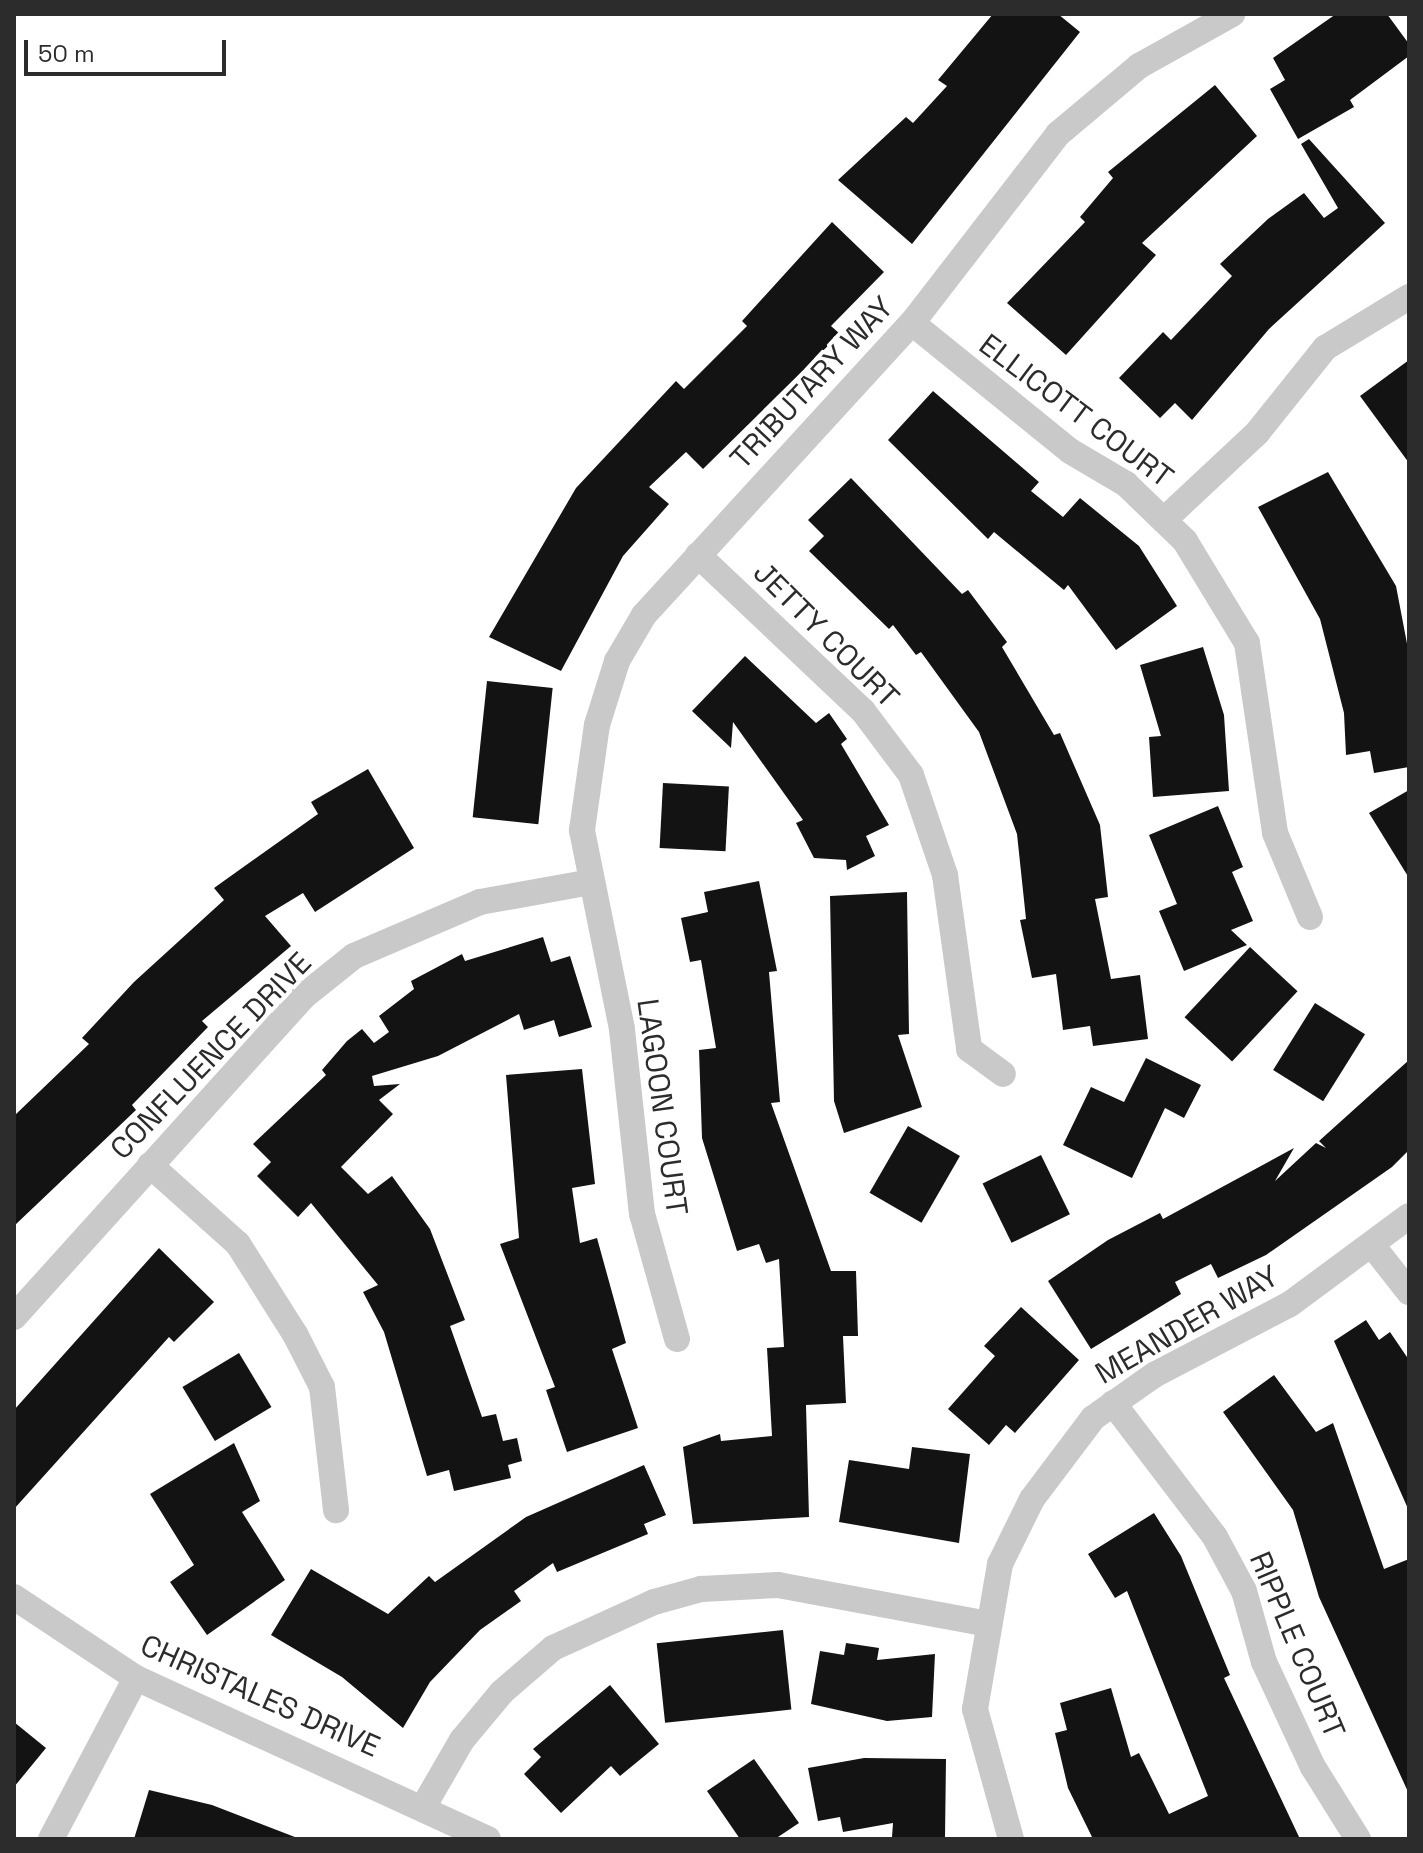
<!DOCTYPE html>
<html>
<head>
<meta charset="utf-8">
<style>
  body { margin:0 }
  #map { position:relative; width:1423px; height:1853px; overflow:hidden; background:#fff; font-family:"Space Grotesk",sans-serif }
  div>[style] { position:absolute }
  .building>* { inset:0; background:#131313; transform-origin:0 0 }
  .minor>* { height:26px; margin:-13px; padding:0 13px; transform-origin:13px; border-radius:13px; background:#c9c9c9 }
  span { translate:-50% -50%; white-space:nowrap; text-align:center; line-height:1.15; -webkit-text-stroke:8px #fff; paint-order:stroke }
  .street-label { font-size:30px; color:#2c2c2c }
  .frame { position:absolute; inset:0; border:16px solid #2c2c2c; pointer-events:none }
  .scale { position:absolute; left:24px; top:40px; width:202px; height:36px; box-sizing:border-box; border:4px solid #2c2c2c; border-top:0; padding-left:10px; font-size:24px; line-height:28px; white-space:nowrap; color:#2c2c2c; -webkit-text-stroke:6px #fff; paint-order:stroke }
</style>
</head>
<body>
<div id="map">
  <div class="building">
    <i style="clip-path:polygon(993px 14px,1058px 14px,1080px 32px,912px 244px,838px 180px,906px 117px,913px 123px,947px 86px,938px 80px)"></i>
    <i style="clip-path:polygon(1336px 14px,1387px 14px,1409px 44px,1409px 56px,1350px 100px,1354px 107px,1298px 139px,1270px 89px,1285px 80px,1273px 58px)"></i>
    <i style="clip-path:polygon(1215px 85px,1257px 136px,1142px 243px,1156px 255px,1066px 355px,1007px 303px,1085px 222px,1080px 217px,1113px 178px,1108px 172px)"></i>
    <i style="clip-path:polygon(1309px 139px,1385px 223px,1269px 329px,1192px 420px,1175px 403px,1160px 418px,1119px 378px,1163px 332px,1171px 340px,1232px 276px,1220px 264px,1268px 219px,1304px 193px,1324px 218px,1338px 208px,1301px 144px)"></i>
    <i style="clip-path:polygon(832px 222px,884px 272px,831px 326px,840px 334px,703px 469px,686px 452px,649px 487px,669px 504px,623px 556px,561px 671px,489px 637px,576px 488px,676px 381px,684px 389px,747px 326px,742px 321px)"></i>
    <i style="clip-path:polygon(1409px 360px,1409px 463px,1360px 396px)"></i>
    <i style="clip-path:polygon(933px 391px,1039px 482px,1031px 491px,1063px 517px,1080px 498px,1139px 546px,1177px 606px,1116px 650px,1068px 585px,1064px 590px,994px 532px,988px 539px,888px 440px)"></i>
    <i style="clip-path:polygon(1328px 472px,1396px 586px,1409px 654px,1409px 767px,1374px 773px,1370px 751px,1346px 755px,1344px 713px,1320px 619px,1258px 507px)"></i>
    <i style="clip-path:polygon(851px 478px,962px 594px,968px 590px,1007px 642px,1002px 647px,1054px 735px,1060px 733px,1100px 825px,1108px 897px,1095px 899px,1111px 979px,1140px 975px,1148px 1039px,1093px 1046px,1090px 1026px,1063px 1030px,1056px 974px,1032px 978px,1020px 920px,1026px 919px,1017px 834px,979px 732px,921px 652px,916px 655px,893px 625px,889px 629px,809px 551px,824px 536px,808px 520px)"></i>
    <i style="clip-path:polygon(1203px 647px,1224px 715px,1229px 791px,1153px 797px,1149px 737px,1161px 736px,1140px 665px)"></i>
    <i style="clip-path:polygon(745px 656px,816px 723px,829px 713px,847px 739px,841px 744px,889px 825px,866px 836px,875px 856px,847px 870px,846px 860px,814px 858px,796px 823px,803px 820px,733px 722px,731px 748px,692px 711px)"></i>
    <i style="left:487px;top:681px;width:66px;height:137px;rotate:6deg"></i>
    <i style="clip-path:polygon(368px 769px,414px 848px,315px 912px,303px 893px,265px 916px,291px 946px,202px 1021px,208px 1027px,132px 1105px,136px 1110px,14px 1226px,14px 1116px,89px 1044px,82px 1038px,134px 982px,224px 900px,214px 888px,318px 814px,311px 802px)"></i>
    <i style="left:663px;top:783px;width:66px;height:65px;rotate:3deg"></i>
    <i style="clip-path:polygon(1409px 790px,1409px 878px,1369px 813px)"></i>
    <i style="clip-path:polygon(1218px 806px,1243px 867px,1232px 872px,1253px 921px,1231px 930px,1247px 945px,1184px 971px,1159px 911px,1177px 904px,1149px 835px)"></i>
    <i style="clip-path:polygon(759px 881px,777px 971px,769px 972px,780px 1102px,771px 1103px,831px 1271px,856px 1271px,858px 1336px,843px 1336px,846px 1403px,806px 1405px,809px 1517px,693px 1524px,683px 1447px,720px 1434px,721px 1441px,772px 1436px,767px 1348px,784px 1347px,779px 1259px,766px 1263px,759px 1244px,737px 1251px,702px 1138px,699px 1050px,716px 1048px,701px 960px,690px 962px,681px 918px,708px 912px,704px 892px)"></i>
    <i style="clip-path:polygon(907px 892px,909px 1034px,898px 1035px,922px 1107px,844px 1133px,834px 1101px,830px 896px)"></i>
    <i style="clip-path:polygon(543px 937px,551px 962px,570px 956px,592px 1027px,559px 1037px,554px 1020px,524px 1030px,519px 1014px,438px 1056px,372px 1076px,374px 1086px,400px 1084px,379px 1100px,393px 1114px,341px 1167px,368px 1194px,392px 1176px,430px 1229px,465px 1320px,450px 1326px,482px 1417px,496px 1414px,503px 1441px,517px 1438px,522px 1461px,508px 1465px,511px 1478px,454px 1491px,449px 1470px,427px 1476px,384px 1332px,363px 1292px,378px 1285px,311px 1203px,298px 1217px,257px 1176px,271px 1162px,253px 1144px,326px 1075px,322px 1070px,347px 1041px,362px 1029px,374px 1043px,389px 1032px,379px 1016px,414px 989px,411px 981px,462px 954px,465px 961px)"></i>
    <i style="left:1250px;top:947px;width:65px;height:96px;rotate:43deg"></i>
    <i style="left:1315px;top:1003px;width:59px;height:79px;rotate:32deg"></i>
    <i style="clip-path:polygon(1146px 1058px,1201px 1085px,1184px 1118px,1165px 1108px,1132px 1178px,1063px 1145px,1091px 1087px,1124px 1102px)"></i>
    <i style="clip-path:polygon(1409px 1060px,1409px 1150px,1392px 1167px,1266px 1255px,1218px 1278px,1211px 1264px,1175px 1282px,1181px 1294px,1091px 1349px,1048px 1281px,1108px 1240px,1160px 1213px,1163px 1219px,1294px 1148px,1275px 1181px,1316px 1143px,1326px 1148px,1319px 1141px)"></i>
    <i style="clip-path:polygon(582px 1069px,595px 1184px,572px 1188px,580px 1243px,597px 1238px,626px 1343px,612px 1349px,638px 1428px,567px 1452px,546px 1390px,555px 1387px,500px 1244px,519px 1238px,506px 1075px)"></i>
    <i style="left:908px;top:1126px;width:60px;height:77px;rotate:30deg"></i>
    <i style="left:1041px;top:1155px;width:66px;height:65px;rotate:64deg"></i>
    <i style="clip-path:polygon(159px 1248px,214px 1302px,174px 1342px,169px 1337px,14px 1509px,14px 1410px)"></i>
    <i style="clip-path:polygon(1021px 1307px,1079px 1360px,1015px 1433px,1006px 1425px,989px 1445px,948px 1409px,995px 1356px,984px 1346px)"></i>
    <i style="clip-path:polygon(1366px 1320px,1379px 1340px,1390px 1332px,1409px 1360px,1409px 1511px,1334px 1341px)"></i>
    <i style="left:239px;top:1353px;width:63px;height:66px;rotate:59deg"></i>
    <i style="clip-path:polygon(1274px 1375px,1316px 1432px,1333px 1423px,1384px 1569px,1409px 1559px,1409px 1794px,1319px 1597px,1293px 1510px,1223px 1412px)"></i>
    <i style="clip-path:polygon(234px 1443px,260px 1501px,242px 1512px,285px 1580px,207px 1635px,170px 1582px,194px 1565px,150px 1494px)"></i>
    <i style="clip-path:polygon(912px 1447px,970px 1454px,959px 1543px,839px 1522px,849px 1460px,909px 1469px)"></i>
    <i style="clip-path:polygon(644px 1465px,666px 1515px,644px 1524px,648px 1534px,557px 1572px,553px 1563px,514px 1591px,521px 1601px,480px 1630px,430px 1682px,403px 1728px,342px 1677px,271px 1635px,311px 1569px,388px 1614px,429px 1576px,435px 1582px,526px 1517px)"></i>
    <i style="clip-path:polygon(1154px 1513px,1181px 1556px,1230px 1675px,1224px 1678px,1300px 1839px,1093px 1839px,1068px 1788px,1055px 1733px,1067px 1730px,1060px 1703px,1111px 1688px,1131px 1757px,1139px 1753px,1169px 1814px,1208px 1796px,1127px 1591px,1115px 1598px,1088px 1554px)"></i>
    <i style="left:783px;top:1630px;width:80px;height:127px;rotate:84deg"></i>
    <i style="clip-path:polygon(846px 1643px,879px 1648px,877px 1660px,935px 1654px,932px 1717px,887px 1721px,811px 1704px,820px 1651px,844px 1655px)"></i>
    <i style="clip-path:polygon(610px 1685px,659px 1744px,620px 1776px,611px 1766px,561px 1813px,524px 1774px,541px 1757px,533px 1749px)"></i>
    <i style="clip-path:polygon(14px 1722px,46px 1748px,14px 1787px)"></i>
    <i style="clip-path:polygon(864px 1758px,946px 1759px,945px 1838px,892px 1837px,893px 1823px,843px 1832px,840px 1817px,818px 1821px,808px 1768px)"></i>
    <i style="clip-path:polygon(754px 1759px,799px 1823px,775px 1839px,740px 1839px,707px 1791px)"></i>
    <i style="clip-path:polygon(149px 1790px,212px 1805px,300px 1839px,134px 1839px)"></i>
  </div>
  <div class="minor">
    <i style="left:912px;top:323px;width:203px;rotate:39deg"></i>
    <i style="left:1070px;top:451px;width:65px;rotate:30.5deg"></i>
    <i style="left:1126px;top:484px;width:82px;rotate:44deg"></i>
    <i style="left:1185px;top:541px;width:119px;rotate:58.7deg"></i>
    <i style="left:1247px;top:643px;width:192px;rotate:81.6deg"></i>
    <i style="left:1275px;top:833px;width:91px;rotate:67.4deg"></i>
    <i style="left:1164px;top:520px;width:127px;rotate:-43.1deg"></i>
    <i style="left:1257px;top:433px;width:109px;rotate:-51.3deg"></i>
    <i style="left:1325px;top:348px;width:98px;rotate:-31.3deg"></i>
    <i style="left:698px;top:555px;width:227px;rotate:43.4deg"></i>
    <i style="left:863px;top:711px;width:80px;rotate:53.1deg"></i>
    <i style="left:911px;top:775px;width:106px;rotate:71.2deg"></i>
    <i style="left:945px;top:875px;width:176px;rotate:82.1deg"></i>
    <i style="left:969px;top:1049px;width:42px;rotate:36.3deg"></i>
    <i style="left:150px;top:1165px;width:118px;rotate:41.9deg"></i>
    <i style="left:238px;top:1244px;width:107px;rotate:57.7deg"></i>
    <i style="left:295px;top:1334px;width:59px;rotate:63deg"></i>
    <i style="left:322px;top:1387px;width:124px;rotate:83.5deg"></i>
    <i style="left:1372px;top:1245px;width:60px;rotate:51.8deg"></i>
    <i style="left:14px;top:1317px;width:433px;rotate:-47.9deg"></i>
    <i style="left:304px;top:996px;width:64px;rotate:-38.7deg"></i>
    <i style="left:354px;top:956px;width:137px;rotate:-23.2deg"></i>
    <i style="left:480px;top:902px;width:113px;rotate:-10.2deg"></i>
    <i style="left:677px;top:1339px;width:130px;rotate:-105.6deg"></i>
    <i style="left:642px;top:1214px;width:186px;rotate:-96.2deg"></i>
    <i style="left:622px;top:1029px;width:203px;rotate:-101.4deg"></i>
    <i style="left:582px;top:830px;width:106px;rotate:-81.9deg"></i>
    <i style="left:597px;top:725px;width:67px;rotate:-72.6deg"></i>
    <i style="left:617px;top:661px;width:53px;rotate:-59.6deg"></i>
    <i style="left:644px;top:615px;width:396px;rotate:-47.5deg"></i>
    <i style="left:912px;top:323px;width:239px;rotate:-52.3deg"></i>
    <i style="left:1058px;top:134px;width:106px;rotate:-40deg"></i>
    <i style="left:1139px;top:66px;width:107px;rotate:-29.2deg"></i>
    <i style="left:1113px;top:1403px;width:168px;rotate:52.7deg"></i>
    <i style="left:1215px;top:1537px;width:61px;rotate:61.8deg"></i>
    <i style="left:1244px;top:1591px;width:74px;rotate:74.3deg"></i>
    <i style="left:1264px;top:1662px;width:116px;rotate:65deg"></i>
    <i style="left:1313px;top:1767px;width:85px;rotate:58deg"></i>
    <i style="left:14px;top:1597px;width:146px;rotate:33.6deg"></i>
    <i style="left:136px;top:1678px;width:387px;rotate:24.6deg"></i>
    <i style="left:425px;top:1804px;width:74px;rotate:-60deg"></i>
    <i style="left:462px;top:1740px;width:62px;rotate:-50.2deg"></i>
    <i style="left:502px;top:1692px;width:67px;rotate:-40.8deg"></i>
    <i style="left:553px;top:1648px;width:111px;rotate:-24.5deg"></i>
    <i style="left:654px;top:1602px;width:49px;rotate:-15.5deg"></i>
    <i style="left:701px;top:1589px;width:77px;rotate:-3deg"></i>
    <i style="left:778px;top:1585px;width:214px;rotate:10.5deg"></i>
    <i style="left:51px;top:1839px;width:182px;rotate:-62.2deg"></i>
    <i style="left:1011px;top:1839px;width:135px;rotate:-105.5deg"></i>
    <i style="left:975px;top:1709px;width:147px;rotate:-80.2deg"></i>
    <i style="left:1000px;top:1564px;width:72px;rotate:-63.8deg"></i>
    <i style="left:1032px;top:1499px;width:101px;rotate:-53deg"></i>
    <i style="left:1093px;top:1418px;width:75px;rotate:-35.2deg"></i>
    <i style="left:1154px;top:1375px;width:153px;rotate:-27.6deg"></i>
    <i style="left:1290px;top:1304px;width:148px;rotate:-36.5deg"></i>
  </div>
  <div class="street-label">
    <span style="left:812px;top:383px;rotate:-47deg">TRIBUTARY WAY</span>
    <span style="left:1076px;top:411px;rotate:37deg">ELLICOTT COURT</span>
    <span style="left:826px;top:635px;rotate:45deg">JETTY COURT</span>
    <span style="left:211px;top:1056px;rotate:-46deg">CONFLUENCE DRIVE</span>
    <span style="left:662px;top:1107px;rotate:82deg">LAGOON COURT</span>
    <span style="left:1187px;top:1325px;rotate:-30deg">MEANDER WAY</span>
    <span style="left:1297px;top:1645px;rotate:67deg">RIPPLE COURT</span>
    <span style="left:260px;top:1696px;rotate:24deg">CHRISTALES DRIVE</span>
  </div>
  <div class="frame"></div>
  <div class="scale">50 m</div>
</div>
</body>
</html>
